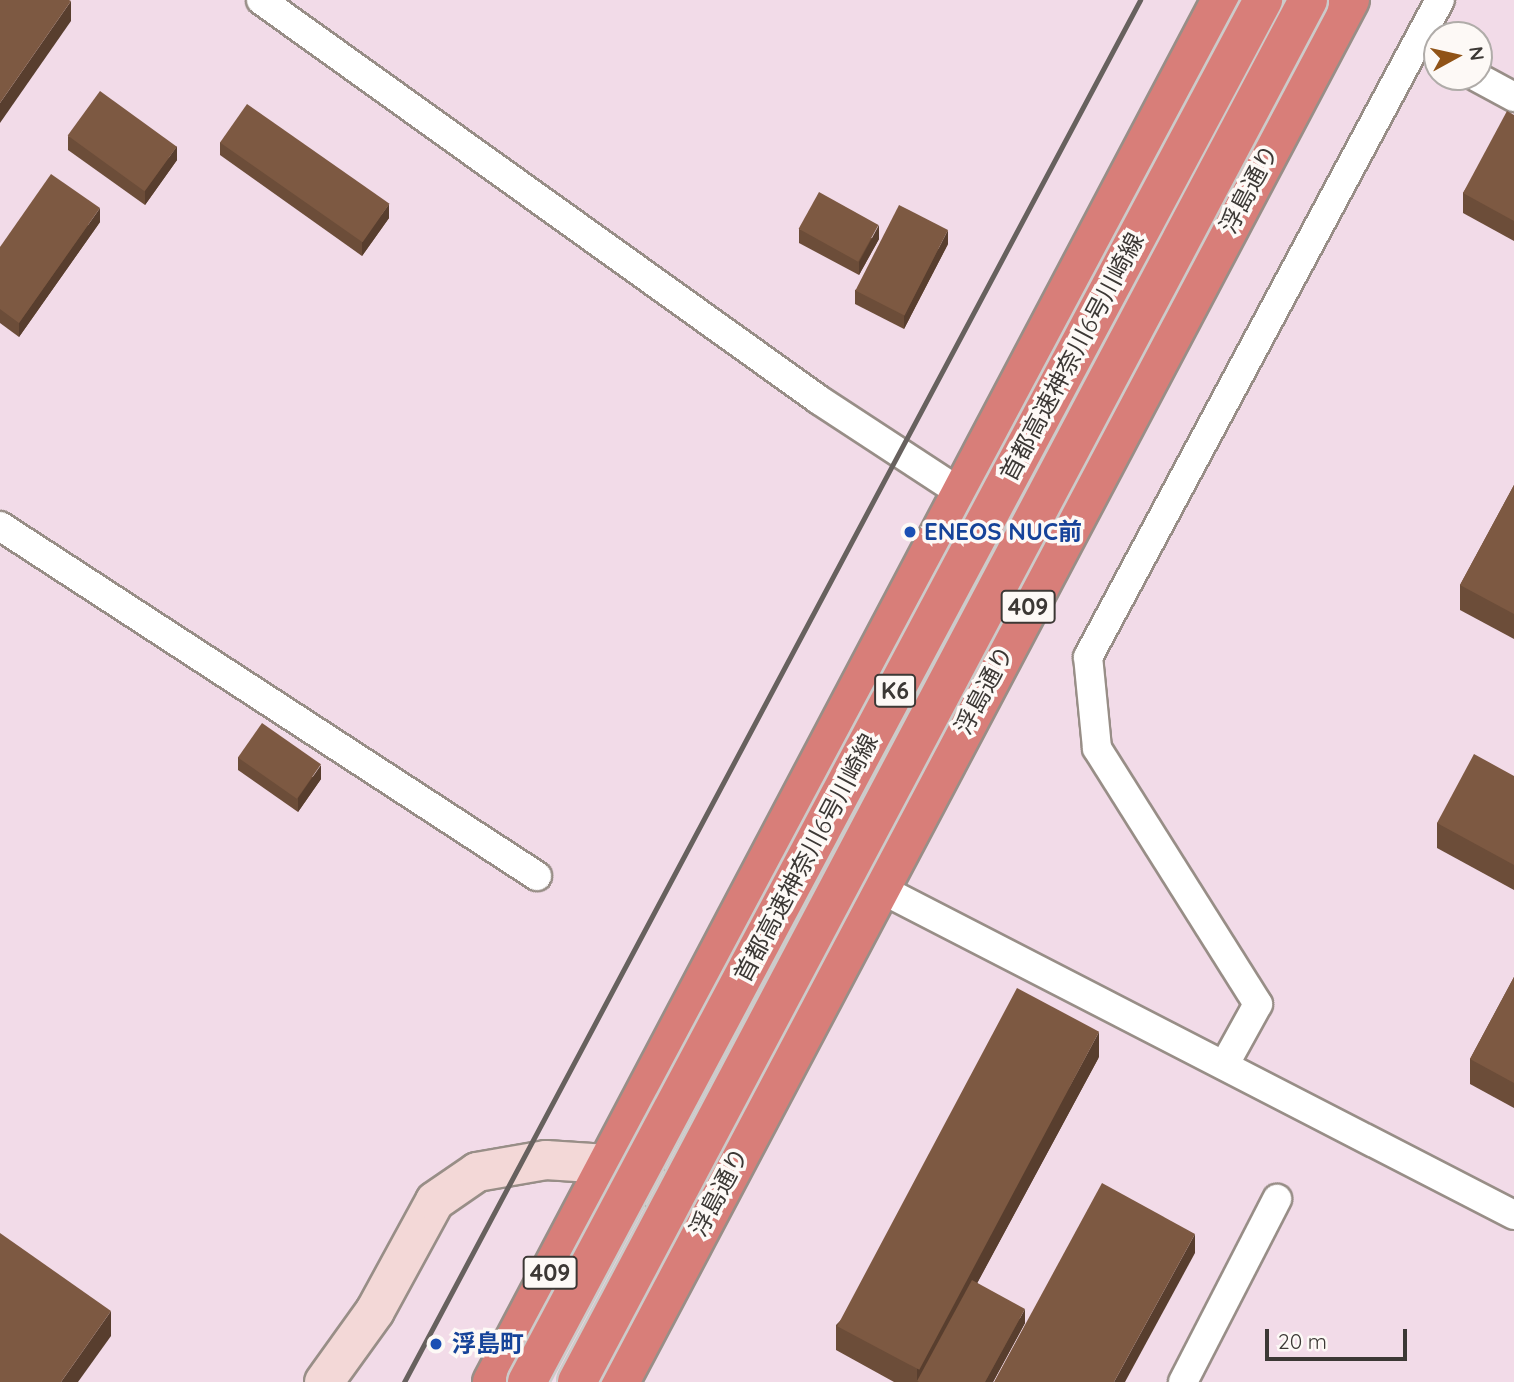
<!DOCTYPE html>
<html>
<head>
<meta charset="utf-8">
<style>
  body { margin:0 }
  #map { position:relative; width:1514px; height:1382px; overflow:hidden; background:#f5eae3; font-family:Quicksand,"Noto Sans JP",sans-serif }
  div>[style] { position:absolute }
  .industrial>* { inset:0; background:#f2dbe8 }
  .roads { filter:drop-shadow(2px 0 #988e87) drop-shadow(-2px 0 #988e87) drop-shadow(0 2px #988e87) drop-shadow(0 -2px #988e87) }
  .lane>* { height:28px; margin:-14px; padding:0 14px; transform-origin:14px; border-radius:14px; background:#fff }
  .secondary>* { height:38px; margin:-19px; padding:0 19px; transform-origin:19px; border-radius:19px; background:#f3d8d7 }
  .highway>* { height:38px; margin:-19px; padding:0 19px; transform-origin:19px; border-radius:19px; background:#d87e79 }
  .rail>* { height:5px; margin:-2.5px; padding:0 2.5px; transform-origin:2.5px; border-radius:2.5px; background:#67615e }
  .bridges { filter:drop-shadow(2px 0 #cccbca) drop-shadow(-2px 0 #cccbca) drop-shadow(0 2px #cccbca) drop-shadow(0 -2px #cccbca) }
  .highway-bridge>* { height:38px; margin:-19px; padding:0 19px; transform-origin:19px; border-radius:19px; background:#d87e79 }
  .wall>* { inset:0; background:#6c4d39 }
  .shaded-wall>* { inset:0; background:#583e2e }
  .building>* { inset:0; background:#7d5942; transform-origin:0 0 }
  .dots>* { width:19px; height:19px; translate:-50% -50%; box-sizing:border-box; border:4px solid #fdf9f6; border-radius:50% }
  span { translate:-50% -50%; white-space:nowrap; text-align:center; line-height:1.15; -webkit-text-stroke:7px #fdf9f6; paint-order:stroke }
  .shield-label span { padding:2px 5px; background:#fdf9f6; border:2px solid; border-radius:5px; -webkit-text-stroke-width:0 }
  .shield-label { font-size:23px; color:#3c3835; font-weight:700 }
  .street-label { font-size:24px; color:#3c3835 }
  .transit-label { font-size:24px; color:#164399; font-weight:700 }
  .left { translate:0 -50%; text-align:left }
  .north { position:absolute; left:1423px; top:21px; width:70px; height:70px; box-sizing:border-box; background:#fdf9f6; border:2px solid #b0aca9; border-radius:50%; rotate:82deg; font-size:19px; font-weight:700; line-height:28px; text-align:center; color:#3c3835 }
  .north::after { content:''; display:block; margin:auto; width:24px; height:32px; background:#905317; clip-path:polygon(50% 0,100% 100%,50% 72%,0 100%) }
  .scale { position:absolute; left:1265px; top:1329px; width:142px; height:32px; box-sizing:border-box; border:4px solid #3c3835; border-top:0; padding-left:9px; font-size:21px; line-height:24px; white-space:nowrap; color:#3c3835; -webkit-text-stroke:5px #fdf9f6; paint-order:stroke }
</style>
</head>
<body>
<div id="map">
  <div class="industrial">
    <i style="clip-path:polygon(evenodd,0 0,1514px 0,1514px 1382px,0 1382px,0 0,1437px 35px,1479px 35px,1479px 77px,1437px 77px,1437px 35px)"></i>
  </div>
  <div class="roads">
    <div class="lane">
      <i style="left:261px;top:0;width:687px;rotate:35.63deg"></i>
      <i style="left:819px;top:400px;width:170px;rotate:33.2deg"></i>
      <i style="left:1477px;top:77px;width:42px;rotate:28.4deg"></i>
      <i style="left:0;top:526px;width:641px;rotate:33.1deg"></i>
      <i style="left:879px;top:888px;width:714px;rotate:27.25deg"></i>
      <i style="left:1226px;top:1062px;width:66px;rotate:-61.1deg"></i>
      <i style="left:1258px;top:1004px;width:302px;rotate:-122.2deg"></i>
      <i style="left:1097px;top:748px;width:91px;rotate:-95.6deg"></i>
      <i style="left:1088px;top:657px;width:745px;rotate:-61.82deg"></i>
      <i style="left:1183px;top:1382px;width:206px;rotate:-62.8deg"></i>
    </div>
    <div class="secondary">
      <i style="left:324px;top:1382px;width:87px;rotate:-54.3deg"></i>
      <i style="left:375px;top:1311px;width:125px;rotate:-61.4deg"></i>
      <i style="left:435px;top:1201px;width:51px;rotate:-34.6deg"></i>
      <i style="left:477px;top:1172px;width:70px;rotate:-9.9deg"></i>
      <i style="left:546px;top:1160px;width:61px;rotate:3.8deg"></i>
      <i style="left:607px;top:1164px;width:107px;rotate:26.6deg"></i>
    </div>
    <div class="highway">
      <i style="left:492px;top:1382px;width:1562px;rotate:-62.19deg"></i>
      <i style="left:620px;top:1382px;width:1563px;rotate:-62.16deg"></i>
    </div>
  </div>
  <div class="rail">
    <i style="left:404px;top:1382px;width:1566px;rotate:-61.96deg"></i>
  </div>
  <div class="bridges">
    <div class="highway-bridge">
      <i style="left:527px;top:1382px;width:1566px;rotate:-61.96deg"></i>
      <i style="left:577px;top:1382px;width:1563px;rotate:-62.12deg"></i>
    </div>
  </div>
  <div class="wall">
    <i style="clip-path:polygon(1514px 115px,1514px 241px,1463px 213px,1463px 193px)"></i>
    <i style="clip-path:polygon(68px 136px,177px 160px,145px 205px,68px 150px)"></i>
    <i style="clip-path:polygon(220px 142px,389px 218px,362px 256px,220px 155px)"></i>
    <i style="clip-path:polygon(100px 222px,19px 337px,0 323px,0 247px)"></i>
    <i style="clip-path:polygon(799px 229px,879px 239px,859px 275px,799px 243px)"></i>
    <i style="clip-path:polygon(948px 244px,904px 329px,855px 304px,855px 290px)"></i>
    <i style="clip-path:polygon(1514px 485px,1514px 639px,1460px 610px,1460px 585px)"></i>
    <i style="clip-path:polygon(238px 757px,321px 779px,298px 812px,238px 770px)"></i>
    <i style="clip-path:polygon(1514px 776px,1514px 890px,1437px 848px,1437px 823px)"></i>
    <i style="clip-path:polygon(1514px 977px,1514px 1108px,1470px 1084px,1470px 1059px)"></i>
    <i style="clip-path:polygon(1099px 1057px,977px 1283px,1025px 1323px,993px 1382px,894px 1382px,836px 1350px,836px 1325px)"></i>
  </div>
  <div class="shaded-wall">
    <i style="clip-path:polygon(71px 1px,71px 21px,0 123px,0 103px)"></i>
    <i style="clip-path:polygon(177px 146px,177px 160px,145px 205px,145px 191px)"></i>
    <i style="clip-path:polygon(389px 204px,389px 218px,362px 256px,362px 242px)"></i>
    <i style="clip-path:polygon(100px 208px,100px 222px,19px 337px,19px 323px)"></i>
    <i style="clip-path:polygon(879px 225px,879px 239px,859px 275px,859px 262px)"></i>
    <i style="clip-path:polygon(948px 230px,948px 244px,904px 329px,904px 316px)"></i>
    <i style="clip-path:polygon(321px 765px,321px 779px,298px 812px,298px 798px)"></i>
    <i style="clip-path:polygon(1099px 1032px,1099px 1057px,924px 1382px,917px 1381px,917px 1369px)"></i>
    <i style="clip-path:polygon(1195px 1234px,1195px 1253px,1125px 1382px,1114px 1382px)"></i>
    <i style="clip-path:polygon(1025px 1309px,1025px 1323px,993px 1382px,985px 1382px)"></i>
    <i style="clip-path:polygon(111px 1311px,111px 1336px,78px 1382px,61px 1382px)"></i>
  </div>
  <div class="building">
    <i style="clip-path:polygon(0 0,69px 0,71px 1px,0 103px)"></i>
    <i style="left:100px;top:91px;width:95px;height:55px;rotate:36deg"></i>
    <i style="left:247px;top:104px;width:174px;height:47px;rotate:35deg"></i>
    <i style="clip-path:polygon(1507px 111px,1514px 115px,1514px 221px,1463px 193px)"></i>
    <i style="clip-path:polygon(51px 174px,100px 208px,19px 323px,0 309px,0 247px)"></i>
    <i style="left:819px;top:192px;width:68px;height:42px;rotate:29deg"></i>
    <i style="left:899px;top:205px;width:55px;height:96px;rotate:27deg"></i>
    <i style="clip-path:polygon(1514px 485px,1514px 614px,1460px 585px)"></i>
    <i style="left:262px;top:723px;width:72px;height:42px;rotate:35deg"></i>
    <i style="clip-path:polygon(1474px 754px,1514px 776px,1514px 865px,1437px 823px)"></i>
    <i style="clip-path:polygon(1514px 977px,1514px 1083px,1470px 1059px)"></i>
    <i style="left:1017px;top:988px;width:93px;height:383px;rotate:28deg"></i>
    <i style="clip-path:polygon(1102px 1183px,1195px 1234px,1114px 1382px,994px 1382px)"></i>
    <i style="clip-path:polygon(0 1233px,111px 1311px,61px 1382px,0 1382px)"></i>
    <i style="clip-path:polygon(972px 1280px,1025px 1309px,985px 1382px,919px 1382px,917px 1381px)"></i>
  </div>
  <div class="dots">
    <i style="left:910px;top:532px;background:#1a4fb4"></i>
    <i style="left:436px;top:1344px;background:#1a4fb4"></i>
  </div>
  <div class="shield-label">
    <span style="left:1028px;top:607px">409</span>
    <span style="left:895px;top:691px">K6</span>
    <span style="left:550px;top:1273px">409</span>
  </div>
  <div class="street-label">
    <span style="left:1249px;top:189px;rotate:-62deg">浮島通り</span>
    <span style="left:1072px;top:357px;rotate:-62deg">首都高速神奈川6号川崎線</span>
    <span style="left:984px;top:690px;rotate:-62deg">浮島通り</span>
    <span style="left:806px;top:858px;rotate:-62deg">首都高速神奈川6号川崎線</span>
    <span style="left:719px;top:1192px;rotate:-62deg">浮島通り</span>
  </div>
  <div class="transit-label">
    <span class="left" style="left:924px;top:532px">ENEOS NUC前</span>
    <span class="left" style="left:452px;top:1344px">浮島町</span>
  </div>
  <div class="north">N</div>
  <div class="scale">20 m</div>
</div>
</body>
</html>
